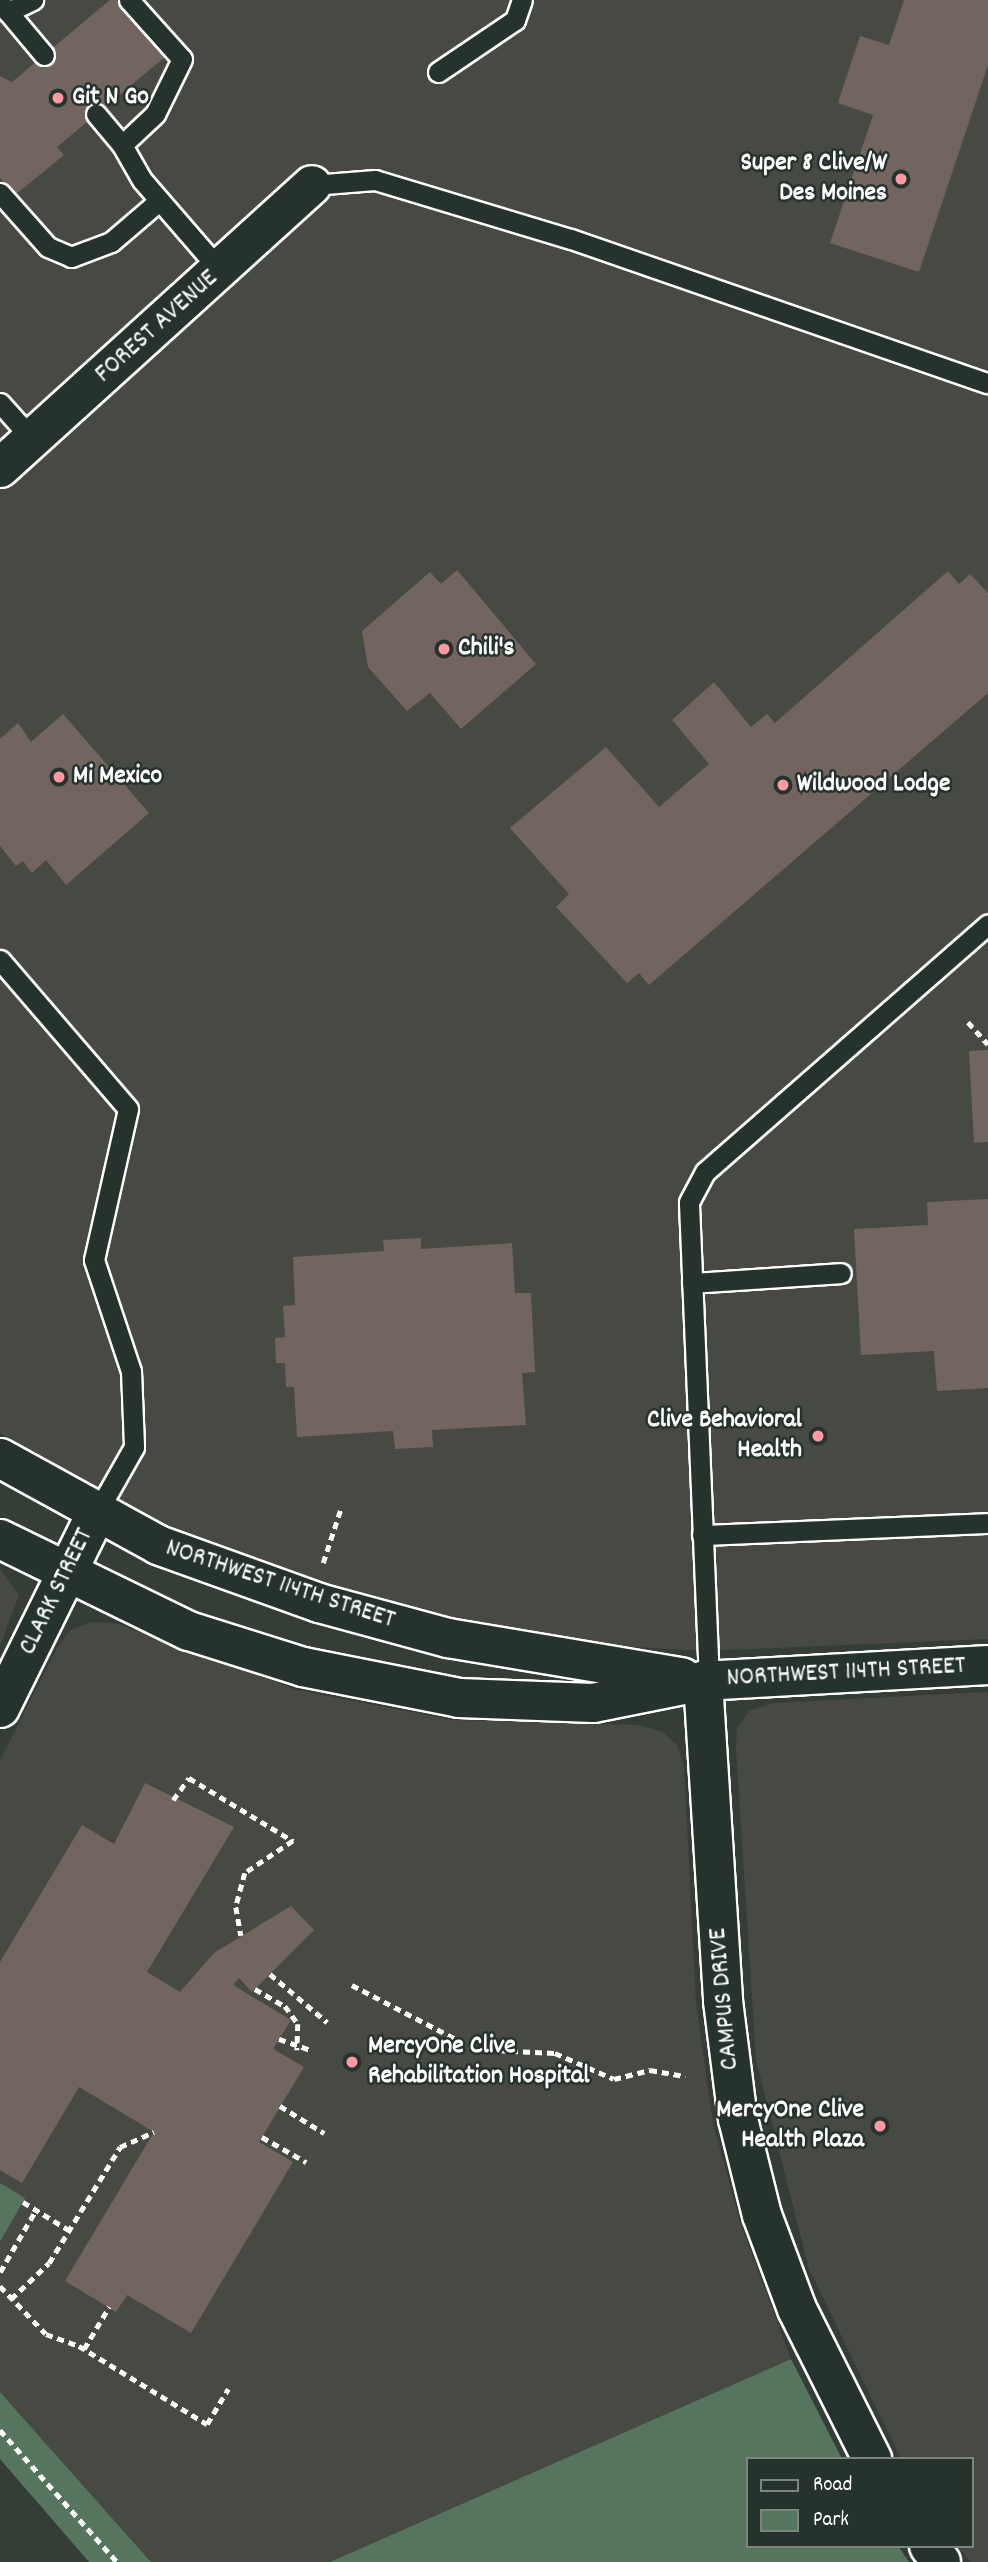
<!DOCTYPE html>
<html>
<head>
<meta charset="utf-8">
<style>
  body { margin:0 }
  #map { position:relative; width:988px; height:2562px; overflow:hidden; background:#353d37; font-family:Dekko,sans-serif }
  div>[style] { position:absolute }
  .built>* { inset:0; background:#474943 }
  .green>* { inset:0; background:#56755e }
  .building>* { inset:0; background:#72655f }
  .path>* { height:4.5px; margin-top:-2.25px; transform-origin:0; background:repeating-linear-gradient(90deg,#fff 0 7px,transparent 0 12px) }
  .roads { filter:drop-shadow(2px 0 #fff) drop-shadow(-2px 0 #fff) drop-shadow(0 2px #fff) drop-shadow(0 -2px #fff) }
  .service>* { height:19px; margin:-9.5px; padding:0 9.5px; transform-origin:9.5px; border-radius:9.5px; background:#26332d }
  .minor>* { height:38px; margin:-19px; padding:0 19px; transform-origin:19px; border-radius:19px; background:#26332d }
  .tertiary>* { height:38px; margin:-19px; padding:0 19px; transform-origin:19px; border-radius:19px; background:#26332d }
  .dots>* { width:19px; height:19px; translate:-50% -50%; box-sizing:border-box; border:4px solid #26332d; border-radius:50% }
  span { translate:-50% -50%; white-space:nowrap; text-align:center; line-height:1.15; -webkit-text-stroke:5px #26332d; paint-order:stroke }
  .poi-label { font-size:26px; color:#fff; font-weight:700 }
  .left { translate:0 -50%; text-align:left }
  .right { translate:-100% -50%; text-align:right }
  .street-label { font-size:26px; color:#fff }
  .legend { position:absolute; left:746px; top:2457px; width:228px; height:91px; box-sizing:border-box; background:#26332d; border:2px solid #7d8581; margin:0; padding:9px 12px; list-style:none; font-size:21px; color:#fff }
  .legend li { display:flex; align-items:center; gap:14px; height:35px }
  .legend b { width:35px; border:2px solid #7d8581 }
</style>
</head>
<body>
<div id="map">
  <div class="built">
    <i style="clip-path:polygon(0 0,988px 0,988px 1639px,704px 1651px,567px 1643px,468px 1627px,348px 1597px,167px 1525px,0 1433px)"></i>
    <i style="clip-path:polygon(0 1569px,19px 1595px,0 1646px)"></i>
    <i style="clip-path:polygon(91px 1622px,115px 1623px,297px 1690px,453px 1720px,638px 1725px,663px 1732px,677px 1745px,684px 1765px,696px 2002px,713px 2123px,740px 2222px,791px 2359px,330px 2562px,151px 2562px,0 2392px,0 1760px,58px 1646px,70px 1631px)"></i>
    <i style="clip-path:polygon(988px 1692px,988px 2562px,971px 2562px,958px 2546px,972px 2546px,972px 2459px,901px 2459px,809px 2269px,756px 2060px,736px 1749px,737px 1728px,749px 1711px,773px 1703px)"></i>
  </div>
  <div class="green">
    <i style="clip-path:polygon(0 2183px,25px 2198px,1px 2240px,0 2240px)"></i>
    <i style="clip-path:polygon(791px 2359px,842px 2459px,748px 2459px,748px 2546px,898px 2546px,909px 2562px,330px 2562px)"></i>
    <i style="clip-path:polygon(0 2392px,151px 2562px,89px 2562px,0 2459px)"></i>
  </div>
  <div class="building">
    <i style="clip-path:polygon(110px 0,117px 0,165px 57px,57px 147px,64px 155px,15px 195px,0 178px,0 76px,12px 82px)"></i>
    <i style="clip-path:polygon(904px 0,988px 0,988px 65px,919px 272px,830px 243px,873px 115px,838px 103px,860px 36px,889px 45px)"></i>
    <i style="clip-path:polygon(457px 570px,536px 664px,461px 729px,430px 693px,407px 711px,368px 667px,362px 631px,430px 572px,441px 584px)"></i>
    <i style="clip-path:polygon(948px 571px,959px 584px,970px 574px,988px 593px,988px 693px,649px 985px,639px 973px,627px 983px,556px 907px,569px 894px,510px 828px,606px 747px,659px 807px,709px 764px,672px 720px,714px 682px,751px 727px,767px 714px,775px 723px)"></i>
    <i style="clip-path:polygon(63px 714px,149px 813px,66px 885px,46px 860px,32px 873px,23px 861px,16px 866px,0 846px,0 739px,18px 723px,31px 742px)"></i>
    <i style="clip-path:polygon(988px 1050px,988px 1142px,974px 1143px,969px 1051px)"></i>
    <i style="clip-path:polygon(988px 1199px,988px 1388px,937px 1391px,934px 1351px,861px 1355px,854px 1229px,928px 1225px,927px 1202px)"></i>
    <i style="clip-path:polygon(421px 1238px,421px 1249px,512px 1243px,515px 1293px,531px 1293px,535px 1372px,522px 1373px,526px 1425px,432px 1430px,433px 1447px,395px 1449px,393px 1431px,297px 1437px,294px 1387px,286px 1387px,285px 1363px,276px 1363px,275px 1338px,285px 1337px,283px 1306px,295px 1305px,293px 1257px,384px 1251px,383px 1240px)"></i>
    <i style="clip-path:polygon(145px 1783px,234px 1827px,147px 1972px,180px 1992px,214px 1953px,291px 1906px,314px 1930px,252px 1992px,239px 1978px,233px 1985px,291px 2020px,273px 2049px,304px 2067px,259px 2142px,293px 2162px,191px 2333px,127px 2295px,116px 2312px,65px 2281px,154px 2132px,79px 2087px,22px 2183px,0 2170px,0 1962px,82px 1825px,114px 1844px)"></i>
  </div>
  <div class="path">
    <i style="left:968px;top:1022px;width:30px;rotate:48deg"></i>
    <i style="left:323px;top:1563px;width:58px;rotate:-71.9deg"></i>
    <i style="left:173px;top:1800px;width:27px;rotate:-54deg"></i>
    <i style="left:189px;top:1778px;width:122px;rotate:31.2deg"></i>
    <i style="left:293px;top:1841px;width:58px;rotate:146.3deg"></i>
    <i style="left:245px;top:1873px;width:35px;rotate:105deg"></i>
    <i style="left:236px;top:1907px;width:29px;rotate:80deg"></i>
    <i style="left:270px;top:1974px;width:75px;rotate:40.1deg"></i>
    <i style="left:352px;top:1985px;width:139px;rotate:27.5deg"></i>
    <i style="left:475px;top:2049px;width:80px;rotate:2.9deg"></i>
    <i style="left:555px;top:2053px;width:64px;rotate:23.8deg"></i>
    <i style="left:614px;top:2079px;width:37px;rotate:-14deg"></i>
    <i style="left:650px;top:2070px;width:36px;rotate:10deg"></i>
    <i style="left:255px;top:1989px;width:34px;rotate:30deg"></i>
    <i style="left:285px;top:2006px;width:22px;rotate:54deg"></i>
    <i style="left:298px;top:2024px;width:26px;rotate:92deg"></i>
    <i style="left:279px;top:2039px;width:34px;rotate:19deg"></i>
    <i style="left:280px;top:2106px;width:52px;rotate:31.5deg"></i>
    <i style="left:262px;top:2137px;width:51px;rotate:29.6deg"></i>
    <i style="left:23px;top:2202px;width:54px;rotate:31.3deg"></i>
    <i style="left:0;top:2272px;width:72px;rotate:-59.9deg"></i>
    <i style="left:0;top:2286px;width:66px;rotate:46.2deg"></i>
    <i style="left:46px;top:2334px;width:35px;rotate:20deg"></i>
    <i style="left:79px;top:2346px;width:150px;rotate:31.4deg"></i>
    <i style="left:207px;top:2424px;width:41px;rotate:-59deg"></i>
    <i style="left:11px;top:2299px;width:52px;rotate:-43.5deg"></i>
    <i style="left:49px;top:2263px;width:136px;rotate:-58.5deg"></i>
    <i style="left:120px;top:2147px;width:37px;rotate:-24deg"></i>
    <i style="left:84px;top:2349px;width:49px;rotate:-59.2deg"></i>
    <i style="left:0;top:2430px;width:176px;rotate:48.4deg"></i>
  </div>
  <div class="roads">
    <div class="service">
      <i style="left:129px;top:0;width:79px;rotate:48.1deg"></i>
      <i style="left:182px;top:59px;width:61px;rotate:116.1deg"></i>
      <i style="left:155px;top:114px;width:45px;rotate:136.8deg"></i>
      <i style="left:122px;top:145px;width:40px;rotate:60.3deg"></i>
      <i style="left:142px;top:180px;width:119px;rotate:49.1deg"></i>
      <i style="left:1px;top:4px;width:11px;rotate:49deg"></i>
      <i style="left:8px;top:12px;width:28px;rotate:-26deg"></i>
      <i style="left:8px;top:12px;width:56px;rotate:50.1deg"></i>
      <i style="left:438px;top:72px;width:93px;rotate:-34deg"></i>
      <i style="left:515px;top:20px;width:21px;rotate:-71deg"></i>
      <i style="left:96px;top:114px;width:40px;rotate:50deg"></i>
      <i style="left:312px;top:185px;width:63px;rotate:-4.5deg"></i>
      <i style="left:375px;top:180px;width:205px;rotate:16.8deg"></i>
      <i style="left:571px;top:239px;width:441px;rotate:19.1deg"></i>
      <i style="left:0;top:193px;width:72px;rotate:48.4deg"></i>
      <i style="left:48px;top:247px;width:25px;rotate:23deg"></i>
      <i style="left:71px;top:257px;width:43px;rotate:-20.6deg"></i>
      <i style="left:111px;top:242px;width:63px;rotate:-40.5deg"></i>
      <i style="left:0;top:403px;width:50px;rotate:48.3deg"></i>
      <i style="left:0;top:960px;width:196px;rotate:49.3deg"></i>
      <i style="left:128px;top:1109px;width:155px;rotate:102.7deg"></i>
      <i style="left:94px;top:1260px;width:117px;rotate:71.6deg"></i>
      <i style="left:131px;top:1371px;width:76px;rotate:87.7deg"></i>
      <i style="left:134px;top:1447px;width:77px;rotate:119.6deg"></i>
      <i style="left:692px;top:1283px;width:149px;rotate:-3.8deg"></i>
      <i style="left:702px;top:1535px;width:286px;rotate:-2.4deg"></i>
      <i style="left:709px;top:1681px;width:479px;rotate:-92.4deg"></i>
      <i style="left:689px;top:1202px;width:34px;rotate:-62deg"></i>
      <i style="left:705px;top:1172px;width:376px;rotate:-41.2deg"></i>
    </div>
    <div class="minor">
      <i style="left:0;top:468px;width:421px;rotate:-42.2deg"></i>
      <i style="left:703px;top:1681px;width:321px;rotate:86.4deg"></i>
      <i style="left:723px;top:2001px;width:119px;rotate:82.8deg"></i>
      <i style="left:738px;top:2119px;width:99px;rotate:76deg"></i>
      <i style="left:762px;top:2215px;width:100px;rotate:69.6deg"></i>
      <i style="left:797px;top:2309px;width:168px;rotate:63.4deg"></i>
      <i style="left:0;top:1708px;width:216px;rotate:-63.7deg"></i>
      <i style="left:929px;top:2546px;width:20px;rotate:53deg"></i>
    </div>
    <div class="tertiary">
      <i style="left:0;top:1458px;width:180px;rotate:28.8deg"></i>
      <i style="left:158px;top:1545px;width:171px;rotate:19.8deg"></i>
      <i style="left:319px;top:1603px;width:134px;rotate:15.2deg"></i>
      <i style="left:448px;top:1638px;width:237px;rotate:9.5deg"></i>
      <i style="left:0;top:1539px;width:210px;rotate:26deg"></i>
      <i style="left:189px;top:1631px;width:120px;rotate:17.5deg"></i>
      <i style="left:303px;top:1667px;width:159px;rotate:11.2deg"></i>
      <i style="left:459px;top:1698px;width:134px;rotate:2.1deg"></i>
      <i style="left:593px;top:1703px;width:112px;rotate:-11.3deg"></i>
      <i style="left:703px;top:1681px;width:285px;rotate:-3.2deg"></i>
    </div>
  </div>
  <div class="dots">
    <i style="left:58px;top:98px;background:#ff9aa2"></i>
    <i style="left:901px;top:179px;background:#ff9aa2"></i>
    <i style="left:444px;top:649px;background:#ff9aa2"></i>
    <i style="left:59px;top:777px;background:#ff9aa2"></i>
    <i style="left:783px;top:785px;background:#ff9aa2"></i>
    <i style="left:818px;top:1436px;background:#ff9aa2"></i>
    <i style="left:352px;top:2062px;background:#ff9aa2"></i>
    <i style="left:880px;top:2126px;background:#ff9aa2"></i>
  </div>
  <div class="poi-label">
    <span class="left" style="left:72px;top:98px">Git N Go</span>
    <span class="right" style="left:887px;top:179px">Super 8 Clive/W<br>Des Moines</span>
    <span class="left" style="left:458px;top:649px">Chili's</span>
    <span class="left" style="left:73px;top:777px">Mi Mexico</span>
    <span class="left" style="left:797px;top:785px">Wildwood Lodge</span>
    <span class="right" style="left:802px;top:1436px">Clive Behavioral<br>Health</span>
    <span class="left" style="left:368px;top:2062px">MercyOne Clive<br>Rehabilitation Hospital</span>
    <span class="right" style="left:864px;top:2126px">MercyOne Clive<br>Health Plaza</span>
  </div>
  <div class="street-label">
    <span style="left:157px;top:327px;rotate:-42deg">FOREST AVENUE</span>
    <span style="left:280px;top:1585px;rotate:18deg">NORTHWEST 114TH STREET</span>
    <span style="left:57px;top:1592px;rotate:-64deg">CLARK STREET</span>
    <span style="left:846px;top:1673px;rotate:-3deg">NORTHWEST 114TH STREET</span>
    <span style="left:725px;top:1999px;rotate:-95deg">CAMPUS DRIVE</span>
  </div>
  <ul class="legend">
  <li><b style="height:9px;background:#26332d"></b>Road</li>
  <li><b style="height:19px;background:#56755e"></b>Park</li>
  </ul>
</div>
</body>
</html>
